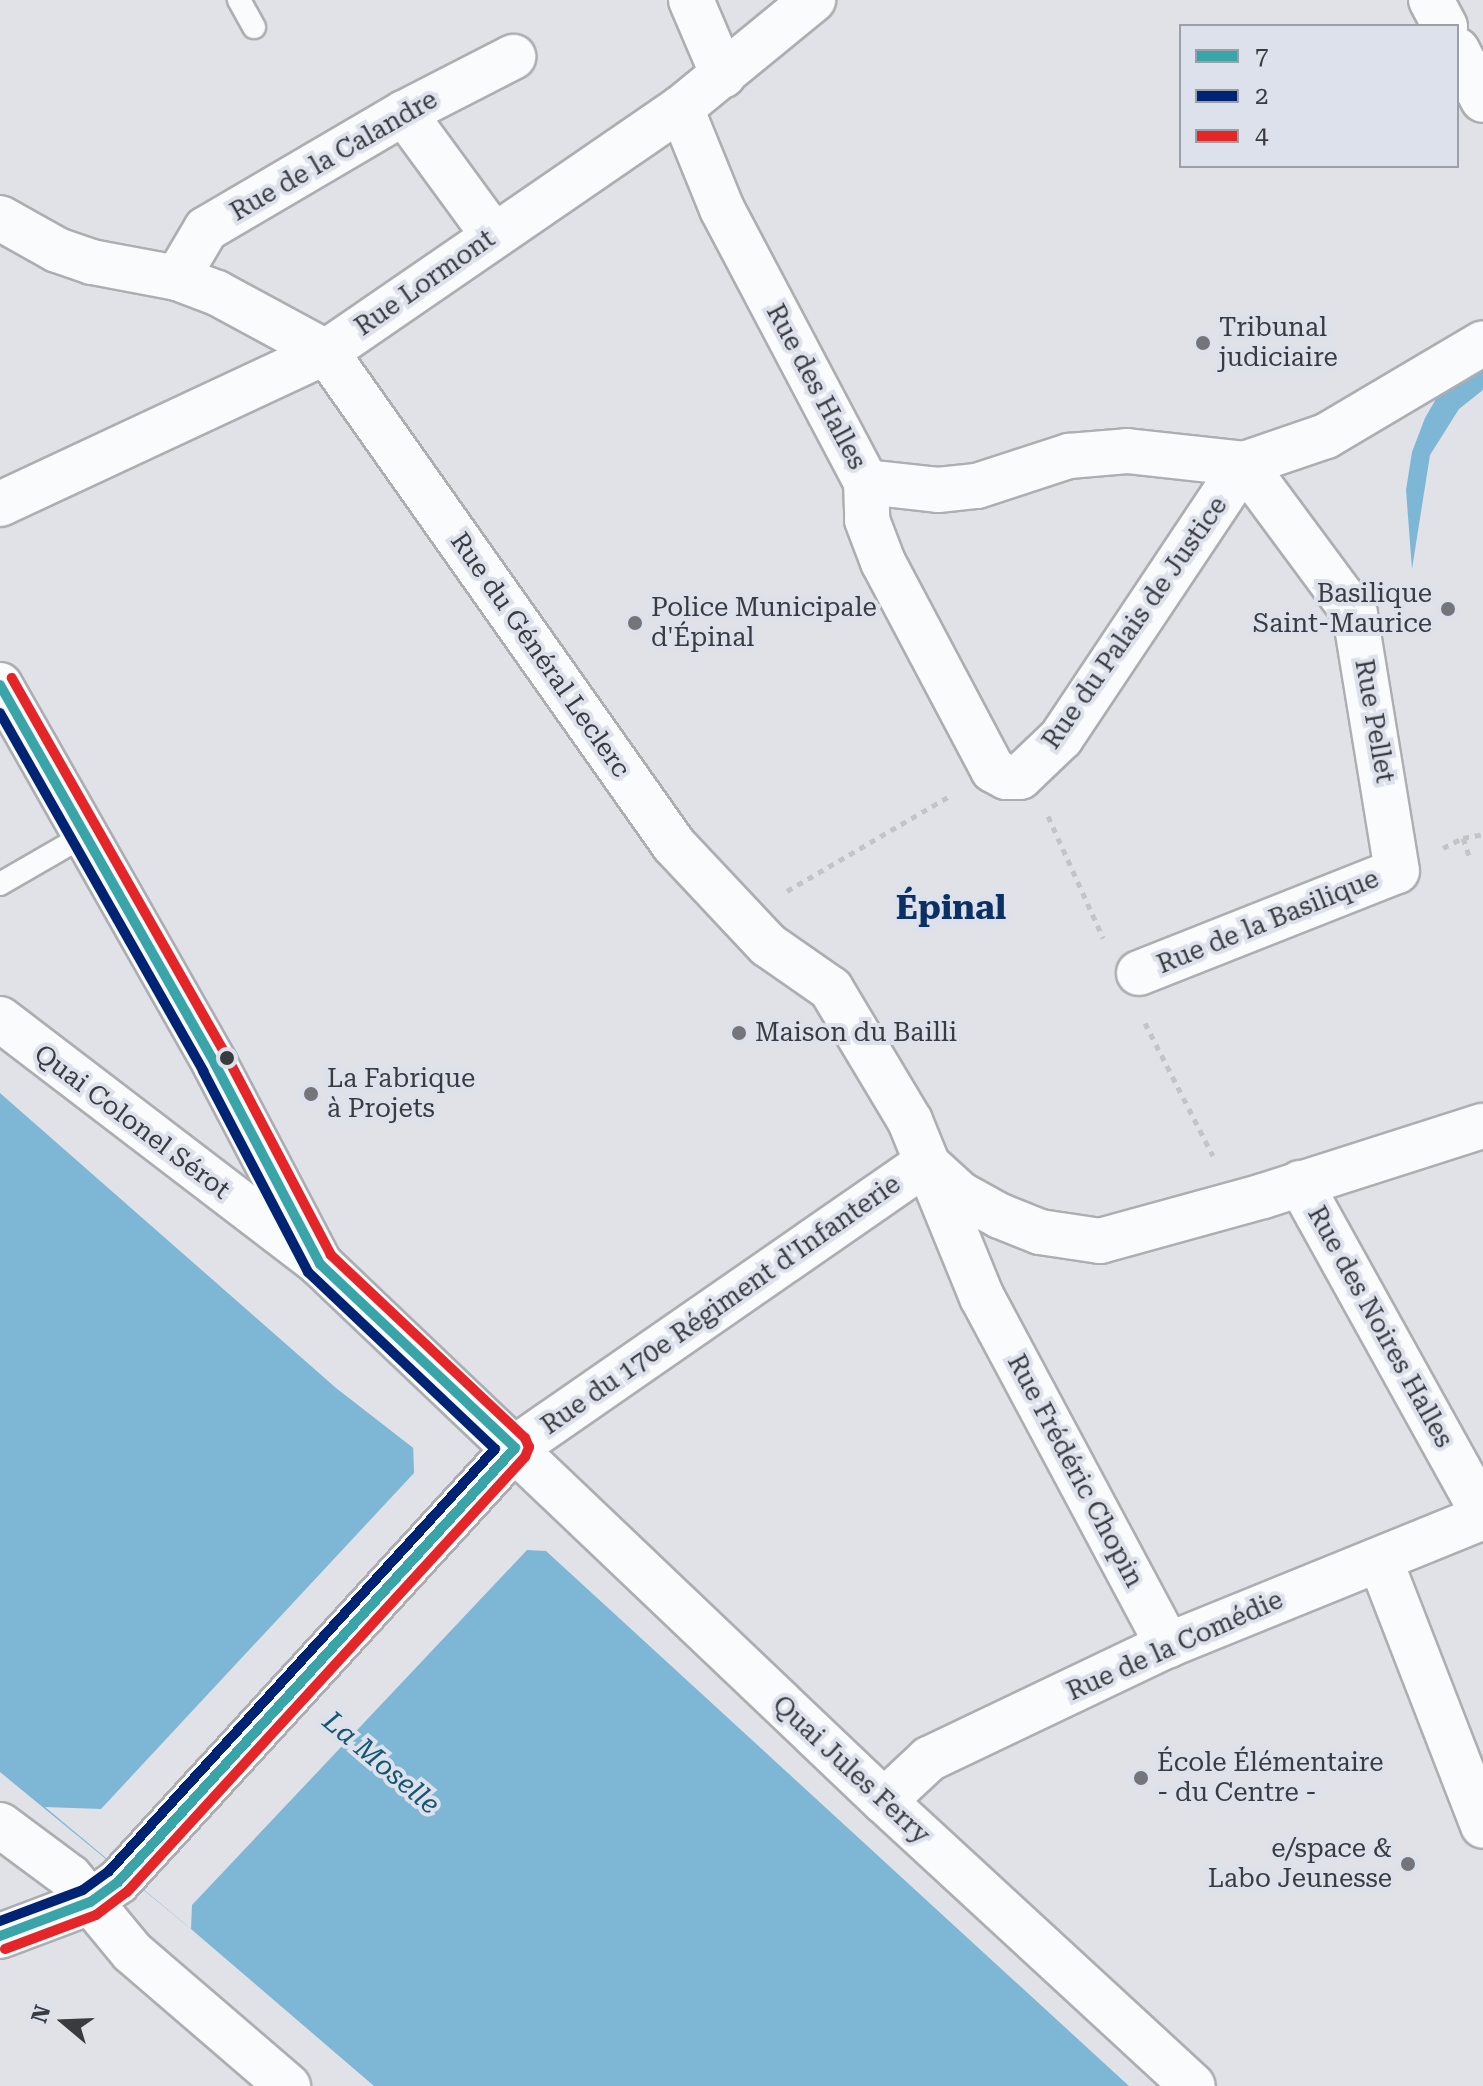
<!DOCTYPE html>
<html>
<head>
<meta charset="utf-8">
<style>
  body { margin:0 }
  #map { position:relative; width:1483px; height:2086px; overflow:hidden; background:#e0e2e8; font-family:"Roboto Serif",serif }
  div>[style] { position:absolute }
  .water>* { inset:0; background:#7db7d5 }
  .pier>* { inset:0; background:#e0e2e8 }
  .path>* { height:5px; margin-top:-2.5px; transform-origin:0; background:repeating-linear-gradient(90deg,#c2c4c5 0 6px,transparent 0 12px) }
  .roads { filter:drop-shadow(2px 0 #acaeb2) drop-shadow(-2px 0 #acaeb2) drop-shadow(0 2px #acaeb2) drop-shadow(0 -2px #acaeb2) }
  .lane>* { height:22px; margin:-11px; padding:0 11px; transform-origin:11px; border-radius:11px; background:#fafbfc }
  .street>* { height:44px; margin:-22px; padding:0 22px; transform-origin:22px; border-radius:22px; background:#fafbfc }
  .secondary>* { height:44px; margin:-22px; padding:0 22px; transform-origin:22px; border-radius:22px; background:#fafbfc }
  .bus-1>* { height:10px; margin:-5px; padding:0 5px; transform-origin:5px; border-radius:5px; background:#3aa5a9 }
  .bus-2>* { height:10px; margin:-5px; padding:0 5px; transform-origin:5px; border-radius:5px; background:#002374 }
  .bus-3>* { height:10px; margin:-5px; padding:0 5px; transform-origin:5px; border-radius:5px; background:#e52629 }
  .dots>* { width:22px; height:22px; translate:-50% -50%; box-sizing:border-box; border:4px solid #dce1ec; border-radius:50% }
  span { translate:-50% -50%; white-space:nowrap; text-align:center; line-height:1.15; -webkit-text-stroke:8px #dce1ec; paint-order:stroke }
  .street-label { font-size:26px; color:#393b3f }
  .poi-label { font-size:26px; color:#393b3f }
  .left { translate:0 -50%; text-align:left }
  .right { translate:-100% -50%; text-align:right }
  .water-label { font-size:28px; color:#155672; font-style:italic }
  .district-label { font-size:34px; color:#0b3164; font-weight:700 }
  .legend { position:absolute; left:1179px; top:24px; width:280px; height:144px; box-sizing:border-box; background:#dce1ec; border:2px solid #9b9fa7; margin:0; padding:10px 14px; list-style:none; font-size:24px; color:#393b3f }
  .legend li { display:flex; align-items:center; gap:16px; height:40px }
  .legend b { width:40px; border:2px solid #9b9fa7 }
  .north { position:absolute; left:24px; top:1982px; width:80px; height:80px; -webkit-text-stroke:6px #dce1ec; paint-order:stroke; rotate:289deg; font-size:22px; font-weight:700; line-height:32px; text-align:center; color:#393b3f }
  .north::after { content:''; display:block; margin:auto; width:28px; height:36px; background:#393b3f; clip-path:polygon(50% 0,100% 100%,50% 72%,0 100%) }
</style>
</head>
<body>
<div id="map">
  <div class="water">
    <i style="clip-path:polygon(1483px 358px,1483px 390px,1459px 409px,1430px 455px,1412px 569px,1406px 490px,1412px 452px,1425px 418px,1440px 392px)"></i>
    <i style="clip-path:polygon(0 1093px,336px 1388px,546px 1551px,1129px 2086px,374px 2086px,191px 1929px,0 1772px)"></i>
  </div>
  <div class="pier">
    <i style="clip-path:polygon(413px 1442px,510px 1518px,546px 1551px,527px 1550px,192px 1905px,191px 1929px,45px 1807px,101px 1809px,414px 1473px)"></i>
  </div>
  <div class="path">
    <i style="left:1048px;top:816px;width:134px;rotate:65.7deg"></i>
    <i style="left:1463px;top:838px;width:21px;rotate:71deg"></i>
    <i style="left:1443px;top:848px;width:22px;rotate:-27deg"></i>
    <i style="left:1463px;top:838px;width:20px;rotate:-11deg"></i>
    <i style="left:787px;top:891px;width:190px;rotate:-30.3deg"></i>
    <i style="left:1145px;top:1023px;width:149px;rotate:62.9deg"></i>
  </div>
  <div class="roads">
    <div class="lane">
      <i style="left:239px;top:0;width:31px;rotate:61deg"></i>
      <i style="left:0;top:884px;width:98px;rotate:-30deg"></i>
    </div>
    <div class="street">
      <i style="left:691px;top:0;width:82px;rotate:66.9deg"></i>
      <i style="left:1431px;top:0;width:30px;rotate:62deg"></i>
      <i style="left:1457px;top:50px;width:56px;rotate:62.5deg"></i>
      <i style="left:681px;top:108px;width:109px;rotate:67.9deg"></i>
      <i style="left:722px;top:209px;width:309px;rotate:62.2deg"></i>
      <i style="left:866px;top:482px;width:38px;rotate:88deg"></i>
      <i style="left:867px;top:520px;width:45px;rotate:69.1deg"></i>
      <i style="left:883px;top:562px;width:235px;rotate:62.1deg"></i>
      <i style="left:993px;top:770px;width:15px;rotate:28deg"></i>
      <i style="left:1006px;top:777px;width:14px"></i>
      <i style="left:1020px;top:777px;width:57px;rotate:-43.6deg"></i>
      <i style="left:1061px;top:738px;width:329px;rotate:-56.3deg"></i>
      <i style="left:404px;top:113px;width:152px;rotate:53.8deg"></i>
      <i style="left:0;top:218px;width:65px;rotate:29.3deg"></i>
      <i style="left:57px;top:250px;width:37px;rotate:19deg"></i>
      <i style="left:92px;top:262px;width:86px;rotate:10.7deg"></i>
      <i style="left:177px;top:278px;width:43px;rotate:20.6deg"></i>
      <i style="left:217px;top:293px;width:124px;rotate:28.4deg"></i>
      <i style="left:326px;top:352px;width:603px;rotate:54.78deg"></i>
      <i style="left:674px;top:845px;width:137px;rotate:46.8deg"></i>
      <i style="left:768px;top:945px;width:77px;rotate:34.9deg"></i>
      <i style="left:831px;top:989px;width:154px;rotate:59.1deg"></i>
      <i style="left:910px;top:1121px;width:190px;rotate:67.8deg"></i>
      <i style="left:982px;top:1297px;width:395px;rotate:61.9deg"></i>
      <i style="left:177px;top:278px;width:57px;rotate:-59.4deg"></i>
      <i style="left:206px;top:229px;width:229px;rotate:-30.4deg"></i>
      <i style="left:404px;top:113px;width:123px;rotate:-27.2deg"></i>
      <i style="left:866px;top:482px;width:72px;rotate:6.3deg"></i>
      <i style="left:938px;top:490px;width:39px;rotate:-6deg"></i>
      <i style="left:977px;top:486px;width:97px;rotate:-18.1deg"></i>
      <i style="left:1069px;top:456px;width:58px;rotate:-4.9deg"></i>
      <i style="left:1127px;top:451px;width:118px;rotate:6.3deg"></i>
      <i style="left:1244px;top:464px;width:87px;rotate:-18.9deg"></i>
      <i style="left:1326px;top:436px;width:182px;rotate:-30.6deg"></i>
      <i style="left:0;top:504px;width:360px;rotate:-25deg"></i>
      <i style="left:326px;top:352px;width:431px;rotate:-34.5deg"></i>
      <i style="left:681px;top:108px;width:171px;rotate:-39.3deg"></i>
      <i style="left:0;top:685px;width:436px;rotate:60.4deg"></i>
      <i style="left:215px;top:1064px;width:226px;rotate:62.3deg"></i>
      <i style="left:1139px;top:973px;width:277px;rotate:-21.6deg"></i>
      <i style="left:1397px;top:871px;width:260px;rotate:-99.3deg"></i>
      <i style="left:1355px;top:614px;width:187px;rotate:-126.5deg"></i>
      <i style="left:1300px;top:1183px;width:377px;rotate:61deg"></i>
      <i style="left:1380px;top:1560px;width:285px;rotate:68.8deg"></i>
      <i style="left:884px;top:1801px;width:62px;rotate:-43deg"></i>
      <i style="left:929px;top:1759px;width:265px;rotate:-25.5deg"></i>
      <i style="left:1168px;top:1645px;width:340px;rotate:-22.1deg"></i>
      <i style="left:0;top:1825px;width:87px;rotate:36.6deg"></i>
      <i style="left:70px;top:1877px;width:97px;rotate:50.4deg"></i>
      <i style="left:132px;top:1952px;width:206px;rotate:40.7deg"></i>
      <i style="left:0;top:1936px;width:96px;rotate:-20.7deg"></i>
      <i style="left:90px;top:1902px;width:34px;rotate:-36deg"></i>
      <i style="left:118px;top:1882px;width:588px;rotate:-47.55deg"></i>
      <i style="left:515px;top:1448px;width:500px;rotate:-34.74deg"></i>
      <i style="left:926px;top:1163px;width:46px;rotate:42.4deg"></i>
      <i style="left:960px;top:1194px;width:46px;rotate:28.8deg"></i>
      <i style="left:1000px;top:1216px;width:43px;rotate:21.8deg"></i>
      <i style="left:1040px;top:1232px;width:61px;rotate:8.5deg"></i>
      <i style="left:1100px;top:1241px;width:169px;rotate:-15.4deg"></i>
      <i style="left:1263px;top:1196px;width:231px;rotate:-17.7deg"></i>
    </div>
    <div class="secondary">
      <i style="left:0;top:1019px;width:403px;rotate:37.4deg"></i>
      <i style="left:320px;top:1264px;width:779px;rotate:43.6deg"></i>
      <i style="left:884px;top:1801px;width:420px;rotate:42.7deg"></i>
    </div>
  </div>
  <div class="bus-1">
    <i style="left:0;top:685px;width:436px;rotate:60.4deg"></i>
    <i style="left:215px;top:1064px;width:226px;rotate:62.3deg"></i>
    <i style="left:320px;top:1264px;width:268px;rotate:43.3deg"></i>
    <i style="left:515px;top:1448px;width:588px;rotate:132.45deg"></i>
    <i style="left:118px;top:1882px;width:34px;rotate:144deg"></i>
    <i style="left:90px;top:1902px;width:96px;rotate:159.3deg"></i>
  </div>
  <div class="bus-2">
    <i style="left:0;top:713px;width:412px;rotate:60.4deg"></i>
    <i style="left:203px;top:1071px;width:227px;rotate:62.4deg"></i>
    <i style="left:308px;top:1272px;width:257px;rotate:43.4deg"></i>
    <i style="left:495px;top:1449px;width:572px;rotate:132.45deg"></i>
    <i style="left:109px;top:1871px;width:32px;rotate:144deg"></i>
    <i style="left:83px;top:1890px;width:89px;rotate:159.5deg"></i>
  </div>
  <div class="bus-3">
    <i style="left:5px;top:1949px;width:97px;rotate:-20.5deg"></i>
    <i style="left:96px;top:1915px;width:39px;rotate:-37deg"></i>
    <i style="left:127px;top:1892px;width:590px;rotate:-47.54deg"></i>
    <i style="left:525px;top:1457px;width:11px;rotate:-68deg"></i>
    <i style="left:529px;top:1447px;width:10px;rotate:-114deg"></i>
    <i style="left:525px;top:1438px;width:267px;rotate:-136.7deg"></i>
    <i style="left:331px;top:1255px;width:224px;rotate:-117.7deg"></i>
    <i style="left:227px;top:1057px;width:436px;rotate:-119.6deg"></i>
  </div>
  <div class="dots">
    <i style="left:1203px;top:343px;background:#73757a"></i>
    <i style="left:1448px;top:609px;background:#73757a"></i>
    <i style="left:635px;top:623px;background:#73757a"></i>
    <i style="left:739px;top:1033px;background:#73757a"></i>
    <i style="left:227px;top:1058px;background:#393b3f"></i>
    <i style="left:311px;top:1094px;background:#73757a"></i>
    <i style="left:1141px;top:1778px;background:#73757a"></i>
    <i style="left:1408px;top:1864px;background:#73757a"></i>
  </div>
  <div class="street-label">
    <span style="left:334px;top:156px;rotate:-30deg">Rue de la Calandre</span>
    <span style="left:425px;top:283px;rotate:-35deg">Rue Lormont</span>
    <span style="left:816px;top:387px;rotate:62deg">Rue des Halles</span>
    <span style="left:1135px;top:623px;rotate:-55deg">Rue du Palais de Justice</span>
    <span style="left:540px;top:655px;rotate:55deg">Rue du Général Leclerc</span>
    <span style="left:1374px;top:721px;rotate:80deg">Rue Pellet</span>
    <span style="left:1268px;top:922px;rotate:-22deg">Rue de la Basilique</span>
    <span style="left:132px;top:1122px;rotate:37deg">Quai Colonel Sérot</span>
    <span style="left:721px;top:1305px;rotate:-35deg">Rue du 170e Régiment d'Infanterie</span>
    <span style="left:1380px;top:1327px;rotate:61deg">Rue des Noires Halles</span>
    <span style="left:1075px;top:1471px;rotate:62deg">Rue Frédéric Chopin</span>
    <span style="left:1175px;top:1646px;rotate:-24deg">Rue de la Comédie</span>
    <span style="left:851px;top:1770px;rotate:43deg">Quai Jules Ferry</span>
  </div>
  <div class="poi-label">
    <span class="left" style="left:1219px;top:343px">Tribunal<br>judiciaire</span>
    <span class="right" style="left:1432px;top:609px">Basilique<br>Saint-Maurice</span>
    <span class="left" style="left:651px;top:623px">Police Municipale<br>d'Épinal</span>
    <span class="left" style="left:755px;top:1033px">Maison du Bailli</span>
    <span class="left" style="left:327px;top:1094px">La Fabrique<br>à Projets</span>
    <span class="left" style="left:1157px;top:1778px">École Élémentaire<br>- du Centre -</span>
    <span class="right" style="left:1392px;top:1864px">e/space &amp;<br>Labo Jeunesse</span>
  </div>
  <div class="water-label">
    <span style="left:381px;top:1763px;rotate:40deg">La Moselle</span>
  </div>
  <div class="district-label">
    <span style="left:951px;top:908px">Épinal</span>
  </div>
  <ul class="legend">
  <li><b style="height:10px;background:#3aa5a9"></b>7</li>
  <li><b style="height:10px;background:#002374"></b>2</li>
  <li><b style="height:10px;background:#e52629"></b>4</li>
  </ul>
  <div class="north">N</div>
</div>
</body>
</html>
